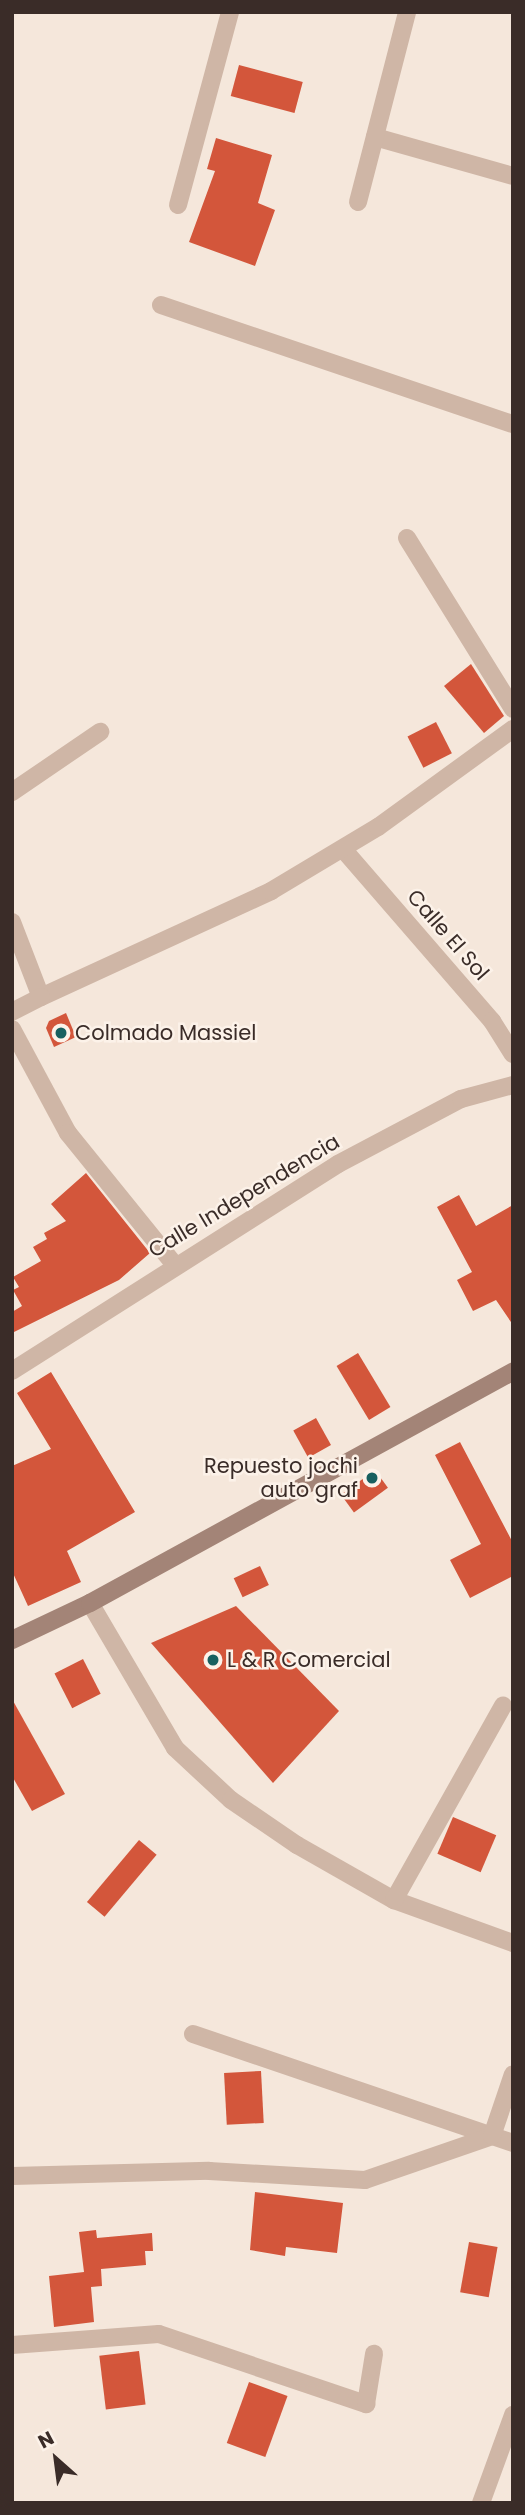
<!DOCTYPE html>
<html>
<head>
<meta charset="utf-8">
<style>
  body { margin:0 }
  #map { position:relative; width:525px; height:2515px; overflow:hidden; background:#f5e7db; font-family:Poppins,sans-serif }
  div>[style] { position:absolute }
  .building>* { inset:0; background:#d3563b; transform-origin:0 0 }
  .minor>* { height:18px; margin:-9px; padding:0 9px; transform-origin:9px; border-radius:9px; background:#cfb6a6 }
  .tertiary>* { height:18px; margin:-9px; padding:0 9px; transform-origin:9px; border-radius:9px; background:#cfb6a6 }
  .secondary>* { height:18px; margin:-9px; padding:0 9px; transform-origin:9px; border-radius:9px; background:#a38477 }
  .dots>* { width:19px; height:19px; translate:-50% -50%; box-sizing:border-box; border:4px solid #fcf2e9; border-radius:50% }
  span { translate:-50% -50%; white-space:nowrap; text-align:center; line-height:1.15; -webkit-text-stroke:5px #fcf2e9; paint-order:stroke }
  .street-label { font-size:21px; color:#3a2c28 }
  .poi-label { font-size:21px; color:#3a2c28 }
  .left { translate:0 -50%; text-align:left }
  .right { translate:-100% -50%; text-align:right }
  .frame { position:absolute; inset:0; border:14px solid #3a2c28; pointer-events:none }
  .north { position:absolute; left:21px; top:2424px; width:70px; height:70px; -webkit-text-stroke:5px #fcf2e9; paint-order:stroke; rotate:332deg; font-size:19px; font-weight:700; line-height:28px; text-align:center; color:#3a2c28 }
  .north::after { content:''; display:block; margin:auto; width:24px; height:32px; background:#3a2c28; clip-path:polygon(50% 0,100% 100%,50% 72%,0 100%) }
</style>
</head>
<body>
<div id="map">
  <div class="building">
    <i style="left:239px;top:65px;width:66px;height:32px;rotate:15deg"></i>
    <i style="clip-path:polygon(216px 138px,272px 155px,258px 203px,275px 210px,255px 266px,189px 242px,215px 171px,207px 169px)"></i>
    <i style="clip-path:polygon(471px 664px,504px 716px,484px 733px,444px 686px)"></i>
    <i style="left:436px;top:722px;width:35px;height:32px;rotate:63deg"></i>
    <i style="clip-path:polygon(66px 1013px,76px 1037px,54px 1047px,46px 1028px,49px 1021px)"></i>
    <i style="clip-path:polygon(86px 1173px,150px 1253px,119px 1280px,12px 1333px,12px 1312px,22px 1306px,13px 1290px,19px 1287px,13px 1277px,41px 1261px,33px 1247px,47px 1239px,44px 1233px,66px 1221px,51px 1204px)"></i>
    <i style="clip-path:polygon(459px 1195px,476px 1226px,513px 1205px,513px 1325px,496px 1300px,473px 1311px,457px 1280px,472px 1272px,437px 1207px)"></i>
    <i style="left:358px;top:1353px;width:63px;height:25px;rotate:59deg"></i>
    <i style="clip-path:polygon(51px 1372px,135px 1512px,67px 1551px,81px 1582px,28px 1606px,12px 1571px,12px 1466px,51px 1449px,17px 1393px)"></i>
    <i style="left:316px;top:1418px;width:31px;height:26px;rotate:61deg"></i>
    <i style="clip-path:polygon(460px 1442px,513px 1543px,513px 1576px,470px 1598px,450px 1560px,481px 1544px,435px 1455px)"></i>
    <i style="left:375px;top:1470px;width:22px;height:42px;rotate:54deg"></i>
    <i style="left:260px;top:1566px;width:21px;height:29px;rotate:65deg"></i>
    <i style="clip-path:polygon(236px 1606px,339px 1711px,273px 1783px,151px 1643px)"></i>
    <i style="left:83px;top:1659px;width:39px;height:32px;rotate:63deg"></i>
    <i style="clip-path:polygon(12px 1699px,65px 1794px,32px 1811px,12px 1776px)"></i>
    <i style="left:453px;top:1817px;width:47px;height:40px;rotate:23deg"></i>
    <i style="left:139px;top:1840px;width:23px;height:81px;rotate:40deg"></i>
    <i style="left:261px;top:2071px;width:52px;height:37px;rotate:87deg"></i>
    <i style="clip-path:polygon(255px 2192px,343px 2203px,337px 2253px,286px 2247px,285px 2256px,250px 2250px)"></i>
    <i style="clip-path:polygon(96px 2230px,97px 2238px,152px 2233px,153px 2251px,145px 2251px,146px 2265px,101px 2269px,102px 2286px,91px 2287px,94px 2322px,54px 2327px,49px 2276px,84px 2272px,79px 2232px)"></i>
    <i style="left:469px;top:2242px;width:29px;height:51px;rotate:10deg"></i>
    <i style="left:139px;top:2351px;width:54px;height:40px;rotate:83deg"></i>
    <i style="left:249px;top:2382px;width:41px;height:65px;rotate:20deg"></i>
  </div>
  <div class="minor">
    <i style="left:375px;top:137px;width:143px;rotate:15.8deg"></i>
    <i style="left:358px;top:202px;width:196px;rotate:-75.5deg"></i>
    <i style="left:178px;top:205px;width:200px;rotate:-74.9deg"></i>
    <i style="left:161px;top:305px;width:372px;rotate:18.7deg"></i>
    <i style="left:407px;top:538px;width:201px;rotate:58.2deg"></i>
    <i style="left:12px;top:792px;width:107px;rotate:-34.3deg"></i>
    <i style="left:343px;top:849px;width:228px;rotate:49.1deg"></i>
    <i style="left:492px;top:1021px;width:39px;rotate:58deg"></i>
    <i style="left:41px;top:997px;width:253px;rotate:-24.7deg"></i>
    <i style="left:271px;top:891px;width:125px;rotate:-30.9deg"></i>
    <i style="left:378px;top:827px;width:167px;rotate:-36deg"></i>
    <i style="left:12px;top:1029px;width:118px;rotate:61.7deg"></i>
    <i style="left:68px;top:1133px;width:169px;rotate:51deg"></i>
    <i style="left:12px;top:1371px;width:386px;rotate:-32.4deg"></i>
    <i style="left:338px;top:1164px;width:139px;rotate:-27.9deg"></i>
    <i style="left:461px;top:1099px;width:54px;rotate:-15.1deg"></i>
    <i style="left:90px;top:1603px;width:168px;rotate:59.6deg"></i>
    <i style="left:175px;top:1748px;width:76px;rotate:42.9deg"></i>
    <i style="left:231px;top:1800px;width:80px;rotate:34.3deg"></i>
    <i style="left:297px;top:1845px;width:112px;rotate:29.6deg"></i>
    <i style="left:394px;top:1900px;width:127px;rotate:19.9deg"></i>
    <i style="left:394px;top:1900px;width:223px;rotate:-60.7deg"></i>
    <i style="left:193px;top:2034px;width:338px;rotate:18.8deg"></i>
    <i style="left:12px;top:2176px;width:197px;rotate:-1.5deg"></i>
    <i style="left:209px;top:2171px;width:156px;rotate:3.3deg"></i>
    <i style="left:365px;top:2180px;width:134px;rotate:-19.1deg"></i>
    <i style="left:492px;top:2136px;width:65px;rotate:-71.3deg"></i>
    <i style="left:12px;top:2345px;width:147px;rotate:-4.3deg"></i>
    <i style="left:159px;top:2334px;width:219px;rotate:18.7deg"></i>
    <i style="left:366px;top:2404px;width:51px;rotate:-80.9deg"></i>
    <i style="left:481px;top:2503px;width:94px;rotate:-70deg"></i>
  </div>
  <div class="tertiary">
    <i style="left:12px;top:922px;width:80px;rotate:68.9deg"></i>
    <i style="left:41px;top:997px;width:33px;rotate:153deg"></i>
  </div>
  <div class="secondary">
    <i style="left:12px;top:1640px;width:86px;rotate:-25.4deg"></i>
    <i style="left:90px;top:1603px;width:482px;rotate:-28.7deg"></i>
  </div>
  <div class="dots">
    <i style="left:61px;top:1033px;background:#186060"></i>
    <i style="left:372px;top:1478px;background:#186060"></i>
    <i style="left:213px;top:1660px;background:#186060"></i>
  </div>
  <div class="street-label">
    <span style="left:448px;top:935px;rotate:49deg">Calle El Sol</span>
    <span style="left:244px;top:1196px;rotate:-31deg">Calle Independencia</span>
  </div>
  <div class="poi-label">
    <span class="left" style="left:75px;top:1033px">Colmado Massiel</span>
    <span class="right" style="left:358px;top:1478px">Repuesto jochi<br>auto graf</span>
    <span class="left" style="left:227px;top:1660px">L &amp; R Comercial</span>
  </div>
  <div class="frame"></div>
  <div class="north">N</div>
</div>
</body>
</html>
